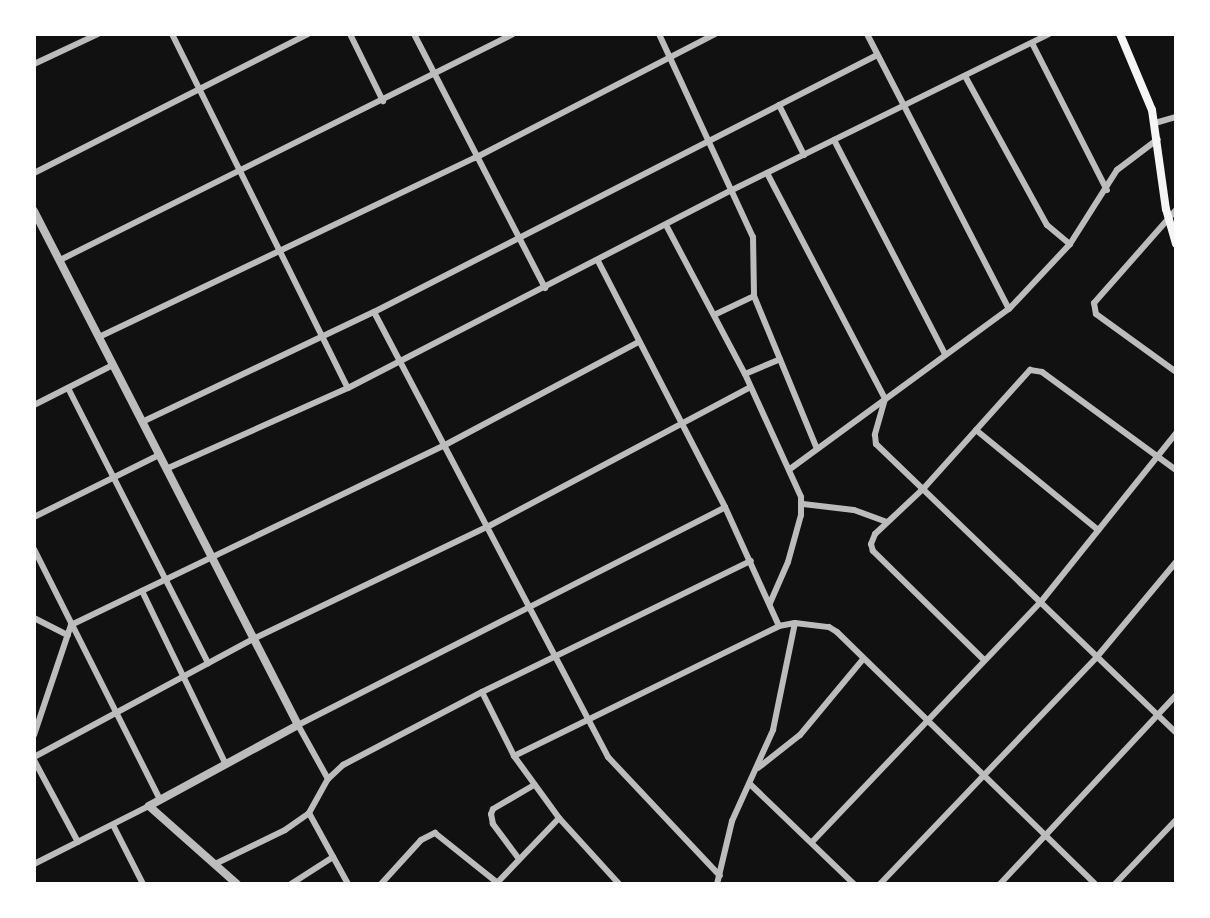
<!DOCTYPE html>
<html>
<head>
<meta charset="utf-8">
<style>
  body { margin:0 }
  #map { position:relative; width:1210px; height:918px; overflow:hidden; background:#111; font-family:"Space Grotesk",sans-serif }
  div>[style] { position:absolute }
  .minor>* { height:6px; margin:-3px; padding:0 3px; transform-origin:3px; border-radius:3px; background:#bcbcbc }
  .tertiary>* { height:8px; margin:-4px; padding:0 4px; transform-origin:4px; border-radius:4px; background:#bcbcbc }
  .secondary>* { height:8px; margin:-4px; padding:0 4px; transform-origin:4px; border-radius:4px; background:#f5f5f5 }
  span { translate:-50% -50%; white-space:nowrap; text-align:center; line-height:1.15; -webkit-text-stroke:4.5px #fff; paint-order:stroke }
  .frame { position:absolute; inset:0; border:36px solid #fff; pointer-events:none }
</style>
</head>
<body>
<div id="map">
  <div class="minor">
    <i style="left:172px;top:34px;width:395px;rotate:63.6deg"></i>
    <i style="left:350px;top:34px;width:75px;rotate:63.8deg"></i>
    <i style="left:414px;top:34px;width:286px;rotate:62.7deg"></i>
    <i style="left:659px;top:34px;width:224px;rotate:65.2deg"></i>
    <i style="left:753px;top:237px;width:59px;rotate:89deg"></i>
    <i style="left:754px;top:296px;width:165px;rotate:67.6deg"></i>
    <i style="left:867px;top:34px;width:309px;rotate:62.7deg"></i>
    <i style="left:1032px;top:43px;width:165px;rotate:63deg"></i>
    <i style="left:34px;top:64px;width:71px;rotate:-25.1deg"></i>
    <i style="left:965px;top:76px;width:170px;rotate:61.2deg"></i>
    <i style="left:1047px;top:225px;width:30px;rotate:40deg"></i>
    <i style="left:779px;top:105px;width:56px;rotate:63.4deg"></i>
    <i style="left:1155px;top:123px;width:22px;rotate:-16deg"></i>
    <i style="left:834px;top:140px;width:241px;rotate:62.6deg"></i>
    <i style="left:34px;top:173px;width:307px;rotate:-26.9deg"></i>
    <i style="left:767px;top:173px;width:255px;rotate:62.4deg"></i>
    <i style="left:885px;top:399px;width:37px;rotate:106deg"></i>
    <i style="left:875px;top:435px;width:9px;rotate:84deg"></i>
    <i style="left:876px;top:444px;width:417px;rotate:43.9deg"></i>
    <i style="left:1176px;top:210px;width:124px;rotate:131.4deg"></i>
    <i style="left:1094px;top:303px;width:11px;rotate:80deg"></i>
    <i style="left:1096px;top:314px;width:99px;rotate:35.9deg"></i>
    <i style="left:666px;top:225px;width:169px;rotate:62.1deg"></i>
    <i style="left:745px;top:374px;width:135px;rotate:65.5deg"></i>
    <i style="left:801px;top:497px;width:18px;rotate:90deg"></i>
    <i style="left:801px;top:515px;width:49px;rotate:105.5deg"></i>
    <i style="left:788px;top:562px;width:45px;rotate:113.7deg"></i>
    <i style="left:60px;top:260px;width:506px;rotate:-26.51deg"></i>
    <i style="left:374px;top:312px;width:503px;rotate:62.26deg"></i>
    <i style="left:608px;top:757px;width:163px;rotate:46.7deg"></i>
    <i style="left:714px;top:315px;width:44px;rotate:-25.4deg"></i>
    <i style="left:99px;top:337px;width:416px;rotate:-25.5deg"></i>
    <i style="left:475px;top:158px;width:270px;rotate:-27.3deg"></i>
    <i style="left:745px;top:374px;width:38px;rotate:-23deg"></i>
    <i style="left:68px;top:388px;width:309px;rotate:63deg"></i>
    <i style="left:34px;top:405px;width:89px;rotate:-26.9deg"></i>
    <i style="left:142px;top:422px;width:257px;rotate:-25.4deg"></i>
    <i style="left:374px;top:312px;width:565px;rotate:-27.06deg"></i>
    <i style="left:976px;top:430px;width:158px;rotate:39.3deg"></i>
    <i style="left:166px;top:469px;width:199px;rotate:-24deg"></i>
    <i style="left:348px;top:388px;width:432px;rotate:-27.3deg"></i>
    <i style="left:732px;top:190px;width:353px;rotate:-26.2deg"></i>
    <i style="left:790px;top:469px;width:271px;rotate:-36.2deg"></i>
    <i style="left:1009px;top:309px;width:89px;rotate:-46.8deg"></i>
    <i style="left:1070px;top:244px;width:88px;rotate:-57.6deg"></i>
    <i style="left:1117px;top:170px;width:51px;rotate:-37.1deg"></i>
    <i style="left:803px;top:504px;width:51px;rotate:6.7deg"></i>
    <i style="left:854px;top:510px;width:35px;rotate:20deg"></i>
    <i style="left:34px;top:517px;width:140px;rotate:-26.4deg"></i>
    <i style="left:34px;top:549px;width:281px;rotate:63.3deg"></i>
    <i style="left:142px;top:591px;width:193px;rotate:64.2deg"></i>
    <i style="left:34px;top:618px;width:38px;rotate:27deg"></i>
    <i style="left:779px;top:626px;width:16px;rotate:-11deg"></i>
    <i style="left:795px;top:623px;width:34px;rotate:7deg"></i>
    <i style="left:829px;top:627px;width:9px;rotate:32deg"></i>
    <i style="left:837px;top:632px;width:361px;rotate:44.3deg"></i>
    <i style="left:984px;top:660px;width:156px;rotate:-135.5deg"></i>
    <i style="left:873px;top:551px;width:7px;rotate:-106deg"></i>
    <i style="left:871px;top:544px;width:11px;rotate:-68deg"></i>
    <i style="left:875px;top:534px;width:67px;rotate:-43.2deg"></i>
    <i style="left:924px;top:488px;width:159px;rotate:-48.1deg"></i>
    <i style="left:1030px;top:370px;width:12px;rotate:9deg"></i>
    <i style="left:1042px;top:372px;width:166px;rotate:36.2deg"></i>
    <i style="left:482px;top:692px;width:299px;rotate:-26deg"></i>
    <i style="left:34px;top:735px;width:116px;rotate:-71.4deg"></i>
    <i style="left:71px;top:625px;width:415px;rotate:-25.7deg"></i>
    <i style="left:445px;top:445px;width:220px;rotate:-28deg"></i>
    <i style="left:514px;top:756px;width:77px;rotate:54deg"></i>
    <i style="left:559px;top:818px;width:89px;rotate:47.7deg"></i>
    <i style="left:34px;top:757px;width:249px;rotate:-28.3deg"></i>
    <i style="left:253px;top:639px;width:262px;rotate:-25.6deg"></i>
    <i style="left:489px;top:526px;width:296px;rotate:-28deg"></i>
    <i style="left:34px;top:760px;width:93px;rotate:61.8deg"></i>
    <i style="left:758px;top:768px;width:53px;rotate:-38.2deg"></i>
    <i style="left:800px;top:735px;width:99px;rotate:-50.3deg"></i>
    <i style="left:328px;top:779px;width:62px;rotate:-119.1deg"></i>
    <i style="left:298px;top:725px;width:479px;rotate:-27deg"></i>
    <i style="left:751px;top:785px;width:143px;rotate:43.9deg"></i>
    <i style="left:309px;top:813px;width:81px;rotate:61.2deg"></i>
    <i style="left:113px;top:825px;width:66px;rotate:63deg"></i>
    <i style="left:813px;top:841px;width:329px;rotate:-46.4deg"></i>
    <i style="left:1040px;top:603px;width:218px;rotate:-51.3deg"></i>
    <i style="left:519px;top:859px;width:44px;rotate:-126.6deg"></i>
    <i style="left:493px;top:824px;width:10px;rotate:-101deg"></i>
    <i style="left:491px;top:814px;width:5px;rotate:-68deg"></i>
    <i style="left:493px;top:809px;width:48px;rotate:-30.3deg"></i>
    <i style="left:34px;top:864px;width:129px;rotate:-26.8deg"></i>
    <i style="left:215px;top:864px;width:78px;rotate:-25.9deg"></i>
    <i style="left:285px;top:830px;width:29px;rotate:-35deg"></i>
    <i style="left:309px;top:813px;width:39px;rotate:-61deg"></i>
    <i style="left:328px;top:779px;width:21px;rotate:-43deg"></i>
    <i style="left:343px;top:765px;width:157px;rotate:-27.7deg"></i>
    <i style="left:482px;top:692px;width:72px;rotate:63.4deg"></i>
    <i style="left:514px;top:756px;width:295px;rotate:-26.1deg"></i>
    <i style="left:779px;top:626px;width:131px;rotate:-114.4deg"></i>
    <i style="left:725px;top:507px;width:277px;rotate:-117.3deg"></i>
    <i style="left:291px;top:884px;width:50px;rotate:-32.7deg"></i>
    <i style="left:381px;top:884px;width:59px;rotate:-47.7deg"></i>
    <i style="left:421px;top:840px;width:16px;rotate:-27deg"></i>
    <i style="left:435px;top:833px;width:82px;rotate:38.6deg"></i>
    <i style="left:496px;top:884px;width:91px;rotate:-46.3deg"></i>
    <i style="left:717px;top:884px;width:65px;rotate:-76.6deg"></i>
    <i style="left:732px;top:821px;width:100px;rotate:-65.7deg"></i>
    <i style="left:773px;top:730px;width:109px;rotate:-78.4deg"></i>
    <i style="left:880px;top:884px;width:313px;rotate:-46.3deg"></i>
    <i style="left:1096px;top:658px;width:125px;rotate:-50.2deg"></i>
    <i style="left:1000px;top:884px;width:258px;rotate:-47deg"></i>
    <i style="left:1115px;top:884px;width:88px;rotate:-46.4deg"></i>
  </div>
  <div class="tertiary">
    <i style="left:34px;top:211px;width:578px;rotate:62.81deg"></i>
    <i style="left:298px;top:725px;width:170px;rotate:151.5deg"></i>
    <i style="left:149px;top:806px;width:118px;rotate:41.6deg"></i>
  </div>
  <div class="secondary">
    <i style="left:1120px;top:34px;width:82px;rotate:67.2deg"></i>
    <i style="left:1152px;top:110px;width:100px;rotate:82deg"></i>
    <i style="left:1166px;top:209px;width:36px;rotate:74deg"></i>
  </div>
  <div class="frame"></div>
</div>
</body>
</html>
